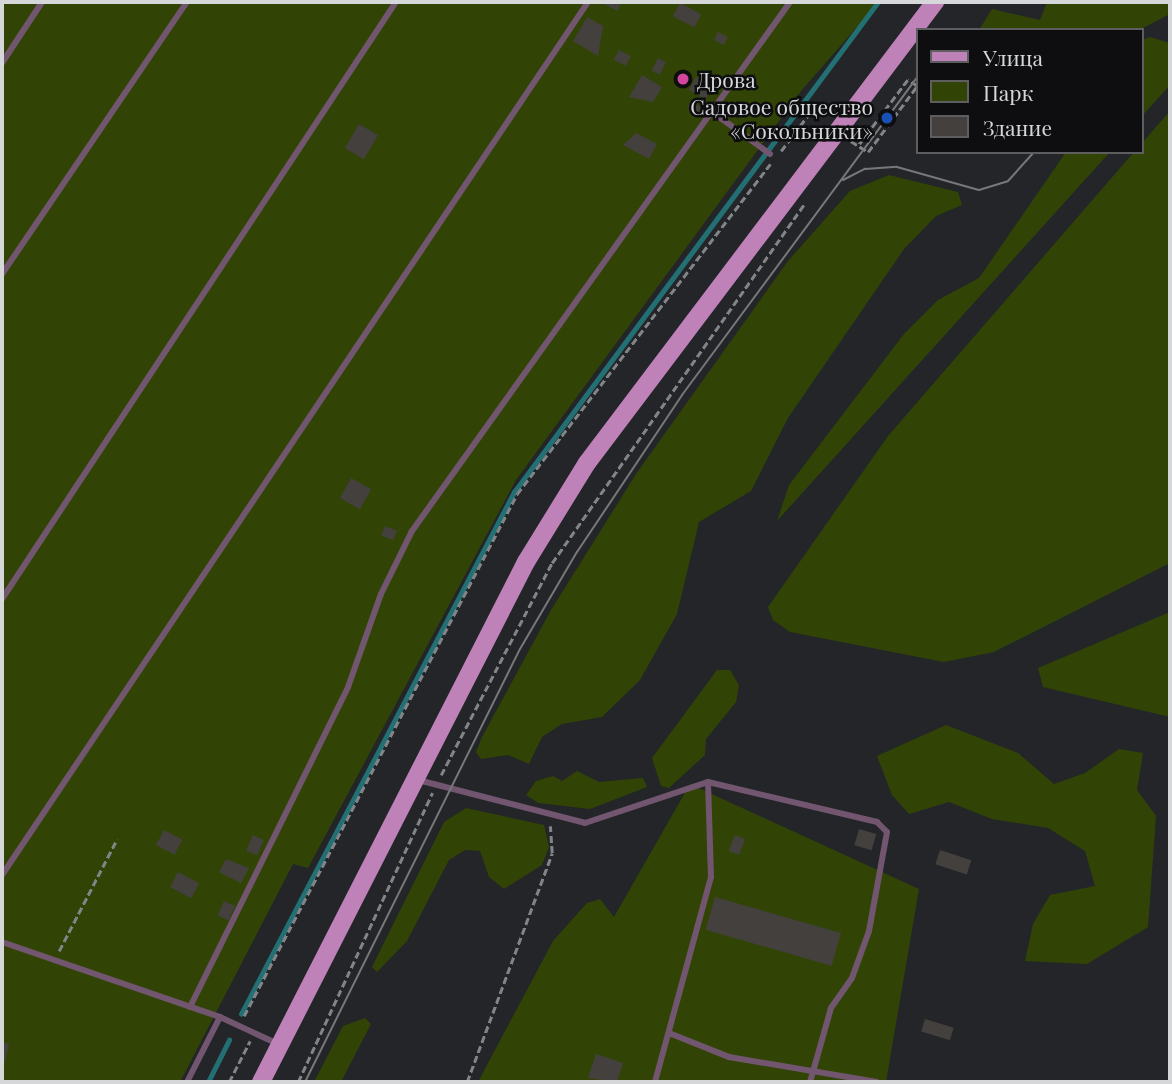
<!DOCTYPE html>
<html>
<head>
<meta charset="utf-8">
<style>
  body { margin:0 }
  #map { position:relative; width:1172px; height:1084px; overflow:hidden; background:#232528; font-family:"Playfair Display",serif }
  div>[style] { position:absolute }
  .green>* { inset:0; background:#314406 }
  .stream>* { height:4.5px; margin:-2.25px; padding:0 2.25px; transform-origin:2.25px; border-radius:2.25px; background:#237074 }
  .building>* { inset:0; background:#43403d; transform-origin:0 0 }
  .path>* { height:2.5px; margin-top:-1.25px; transform-origin:0; background:repeating-linear-gradient(90deg,#828487 0 7px,transparent 0 10.5px) }
  .lane>* { height:6px; margin:-3px; padding:0 3px; transform-origin:3px; border-radius:3px; background:#72556f }
  .primary>* { height:18px; margin:-9px; padding:0 9px; transform-origin:9px; border-radius:9px; background:#be82b9 }
  .tram>* { height:2px; margin:-1px; padding:0 1px; transform-origin:1px; border-radius:1px; background:#76787a }
  .dots>* { width:19px; height:19px; translate:-50% -50%; box-sizing:border-box; border:4px solid #0e0e10; border-radius:50% }
  span { translate:-50% -50%; white-space:nowrap; text-align:center; line-height:1.15; -webkit-text-stroke:5px #0e0e10; paint-order:stroke }
  .poi-label { font-size:21px; color:#d5d7d9 }
  .left { translate:0 -50%; text-align:left }
  .right { translate:-100% -50%; text-align:right }
  .frame { position:absolute; inset:0; border:4px solid #d5d7d9; pointer-events:none }
  .legend { position:absolute; left:916px; top:28px; width:228px; height:126px; box-sizing:border-box; background:#0e0e10; border:2px solid #5e5e60; margin:0; padding:9px 12px; list-style:none; font-size:21px; color:#d5d7d9 }
  .legend li { display:flex; align-items:center; gap:14px; height:35px }
  .legend b { width:35px; border:2px solid #5e5e60 }
</style>
</head>
<body>
<div id="map">
  <div class="green">
    <i style="clip-path:polygon(2px 2px,879px 2px,801px 91px,516px 480px,308px 868px,293px 864px,180px 1082px,2px 1082px)"></i>
    <i style="clip-path:polygon(1047px 2px,1170px 2px,1170px 14px,1139px 30px,979px 30px,992px 9px,1040px 20px)"></i>
    <i style="clip-path:polygon(1150px 37px,1170px 43px,1170px 85px,1142px 116px,1142px 40px)"></i>
    <i style="clip-path:polygon(1170px 111px,1170px 563px,994px 652px,944px 662px,790px 632px,773px 620px,768px 607px,888px 436px,1134px 152px,1142px 152px,1142px 143px)"></i>
    <i style="clip-path:polygon(1066px 152px,1110px 152px,777px 521px,789px 485px,904px 334px,938px 300px,979px 278px)"></i>
    <i style="clip-path:polygon(889px 175px,958px 192px,962px 205px,936px 216px,904px 249px,788px 418px,751px 491px,699px 522px,677px 614px,640px 680px,602px 717px,562px 724px,542px 737px,529px 764px,508px 755px,481px 759px,476px 752px,482px 737px,551px 610px,636px 474px,788px 261px,850px 191px)"></i>
    <i style="clip-path:polygon(1170px 612px,1170px 717px,1043px 687px,1038px 668px)"></i>
    <i style="clip-path:polygon(717px 670px,730px 670px,739px 685px,736px 702px,706px 739px,705px 755px,669px 788px,661px 786px,652px 758px)"></i>
    <i style="clip-path:polygon(946px 725px,1018px 753px,1054px 784px,1085px 773px,1119px 749px,1143px 753px,1137px 790px,1156px 816px,1148px 927px,1087px 964px,1025px 961px,1033px 924px,1050px 895px,1095px 886px,1085px 851px,1048px 828px,992px 819px,949px 802px,909px 814px,892px 795px,877px 756px)"></i>
    <i style="clip-path:polygon(577px 771px,599px 782px,643px 778px,647px 787px,590px 809px,538px 803px,526px 795px,536px 781px,553px 776px,562px 781px)"></i>
    <i style="clip-path:polygon(690px 784px,919px 889px,886px 1082px,478px 1082px,553px 941px,587px 903px,600px 899px,614px 917px)"></i>
    <i style="clip-path:polygon(466px 808px,544px 825px,549px 847px,542px 865px,504px 889px,489px 877px,480px 851px,465px 850px,449px 860px,407px 941px,377px 972px,372px 967px,444px 822px)"></i>
    <i style="clip-path:polygon(365px 1018px,371px 1024px,341px 1082px,314px 1082px,343px 1026px)"></i>
  </div>
  <div class="stream">
    <i style="left:241px;top:1014px;width:589px;rotate:-62.39deg"></i>
    <i style="left:514px;top:492px;width:610px;rotate:-53.39deg"></i>
    <i style="left:208px;top:1082px;width:47px;rotate:-63.4deg"></i>
  </div>
  <div class="building">
    <i style="clip-path:polygon(601px 2px,622px 2px,617px 11px)"></i>
    <i style="left:680px;top:3px;width:24px;height:15px;rotate:28deg"></i>
    <i style="clip-path:polygon(587px 17px,603px 26px,598px 56px,573px 41px)"></i>
    <i style="left:718px;top:32px;width:11px;height:9px;rotate:27deg"></i>
    <i style="left:619px;top:50px;width:13px;height:11px;rotate:27deg"></i>
    <i style="left:658px;top:58px;width:9px;height:14px;rotate:27deg"></i>
    <i style="clip-path:polygon(642px 75px,662px 87px,653px 102px,629px 97px)"></i>
    <i style="left:696px;top:77px;width:19px;height:15px;rotate:28deg"></i>
    <i style="left:691px;top:101px;width:12px;height:8px;rotate:31deg"></i>
    <i style="left:359px;top:124px;width:22px;height:28px;rotate:30deg"></i>
    <i style="clip-path:polygon(636px 133px,657px 144px,649px 159px,623px 145px)"></i>
    <i style="left:351px;top:478px;width:23px;height:23px;rotate:29deg"></i>
    <i style="left:385px;top:526px;width:13px;height:10px;rotate:23deg"></i>
    <i style="left:859px;top:829px;width:18px;height:17px;rotate:16deg"></i>
    <i style="left:164px;top:830px;width:21px;height:17px;rotate:28deg"></i>
    <i style="left:253px;top:835px;width:12px;height:17px;rotate:24deg"></i>
    <i style="left:735px;top:835px;width:11px;height:17px;rotate:22deg"></i>
    <i style="left:940px;top:850px;width:33px;height:15px;rotate:18deg"></i>
    <i style="clip-path:polygon(226px 859px,249px 868px,241px 883px,219px 872px)"></i>
    <i style="left:178px;top:872px;width:24px;height:17px;rotate:28deg"></i>
    <i style="left:715px;top:897px;width:131px;height:34px;rotate:16deg"></i>
    <i style="left:224px;top:901px;width:12px;height:16px;rotate:24deg"></i>
    <i style="left:925px;top:1019px;width:30px;height:13px;rotate:17deg"></i>
    <i style="clip-path:polygon(2px 1042px,9px 1044px,4px 1066px,2px 1065px)"></i>
    <i style="clip-path:polygon(596px 1054px,623px 1063px,617px 1082px,588px 1078px)"></i>
  </div>
  <div class="path">
    <i style="left:851px;top:141px;width:20px;rotate:33deg"></i>
    <i style="left:868px;top:152px;width:82px;rotate:-53.4deg"></i>
    <i style="left:917px;top:86px;width:11px;rotate:-146deg"></i>
    <i style="left:908px;top:80px;width:81px;rotate:127deg"></i>
    <i style="left:781px;top:151px;width:51px;rotate:-52.9deg"></i>
    <i style="left:441px;top:775px;width:239px;rotate:-62.4deg"></i>
    <i style="left:552px;top:563px;width:440px;rotate:-54.9deg"></i>
    <i style="left:59px;top:951px;width:126px;rotate:-62.6deg"></i>
    <i style="left:244px;top:1016px;width:589px;rotate:-62.39deg"></i>
    <i style="left:517px;top:494px;width:416px;rotate:-52.5deg"></i>
    <i style="left:229px;top:1082px;width:46px;rotate:-62.9deg"></i>
    <i style="left:298px;top:1082px;width:319px;rotate:-65.1deg"></i>
    <i style="left:467px;top:1082px;width:244px;rotate:-69.6deg"></i>
    <i style="left:552px;top:853px;width:27px;rotate:-94deg"></i>
  </div>
  <div class="lane">
    <i style="left:2px;top:63px;width:73px;rotate:-56.7deg"></i>
    <i style="left:711px;top:111px;width:73px;rotate:36.1deg"></i>
    <i style="left:2px;top:274px;width:329px;rotate:-55.8deg"></i>
    <i style="left:2px;top:599px;width:715px;rotate:-56.58deg"></i>
    <i style="left:418px;top:780px;width:172px;rotate:14.4deg"></i>
    <i style="left:585px;top:823px;width:130px;rotate:-18.4deg"></i>
    <i style="left:708px;top:782px;width:95px;rotate:88.2deg"></i>
    <i style="left:711px;top:877px;width:213px;rotate:105.3deg"></i>
    <i style="left:708px;top:782px;width:174px;rotate:13.3deg"></i>
    <i style="left:877px;top:822px;width:14px;rotate:45deg"></i>
    <i style="left:887px;top:832px;width:101px;rotate:100.3deg"></i>
    <i style="left:869px;top:931px;width:50px;rotate:109.9deg"></i>
    <i style="left:852px;top:978px;width:37px;rotate:125deg"></i>
    <i style="left:831px;top:1008px;width:77px;rotate:105.8deg"></i>
    <i style="left:2px;top:875px;width:1051px;rotate:-56.13deg"></i>
    <i style="left:2px;top:942px;width:231px;rotate:19deg"></i>
    <i style="left:220px;top:1017px;width:64px;rotate:25deg"></i>
    <i style="left:190px;top:1007px;width:357px;rotate:-63.7deg"></i>
    <i style="left:348px;top:687px;width:99px;rotate:-70.5deg"></i>
    <i style="left:381px;top:594px;width:70px;rotate:-63.8deg"></i>
    <i style="left:412px;top:531px;width:650px;rotate:-54.45deg"></i>
    <i style="left:669px;top:1033px;width:65px;rotate:21.8deg"></i>
    <i style="left:729px;top:1057px;width:150px;rotate:9.6deg"></i>
    <i style="left:187px;top:1082px;width:73px;rotate:-63.1deg"></i>
  </div>
  <div class="primary">
    <i style="left:261px;top:1082px;width:584px;rotate:-63deg"></i>
    <i style="left:526px;top:562px;width:116px;rotate:-58.4deg"></i>
    <i style="left:587px;top:463px;width:578px;rotate:-52.95deg"></i>
  </div>
  <div class="tram">
    <i style="left:843px;top:180px;width:25px;rotate:-27deg"></i>
    <i style="left:865px;top:169px;width:32px;rotate:-4deg"></i>
    <i style="left:897px;top:167px;width:85px;rotate:15.7deg"></i>
    <i style="left:979px;top:190px;width:30px;rotate:-17deg"></i>
    <i style="left:1008px;top:181px;width:39px;rotate:-48deg"></i>
    <i style="left:305px;top:1082px;width:483px;rotate:-63.6deg"></i>
    <i style="left:520px;top:649px;width:113px;rotate:-59.6deg"></i>
    <i style="left:577px;top:552px;width:189px;rotate:-56.2deg"></i>
    <i style="left:682px;top:395px;width:397px;rotate:-53.5deg"></i>
  </div>
  <div class="dots">
    <i style="left:683px;top:79px;background:#d1479c"></i>
    <i style="left:887px;top:118px;background:#1a4fb4"></i>
  </div>
  <div class="poi-label">
    <span class="left" style="left:697px;top:79px">Дрова</span>
    <span class="right" style="left:873px;top:118px">Садовое общество<br>«Сокольники»</span>
  </div>
  <div class="frame"></div>
  <ul class="legend">
  <li><b style="height:9px;background:#be82b9"></b>Улица</li>
  <li><b style="height:19px;background:#314406"></b>Парк</li>
  <li><b style="height:19px;background:#43403d"></b>Здание</li>
  </ul>
</div>
</body>
</html>
